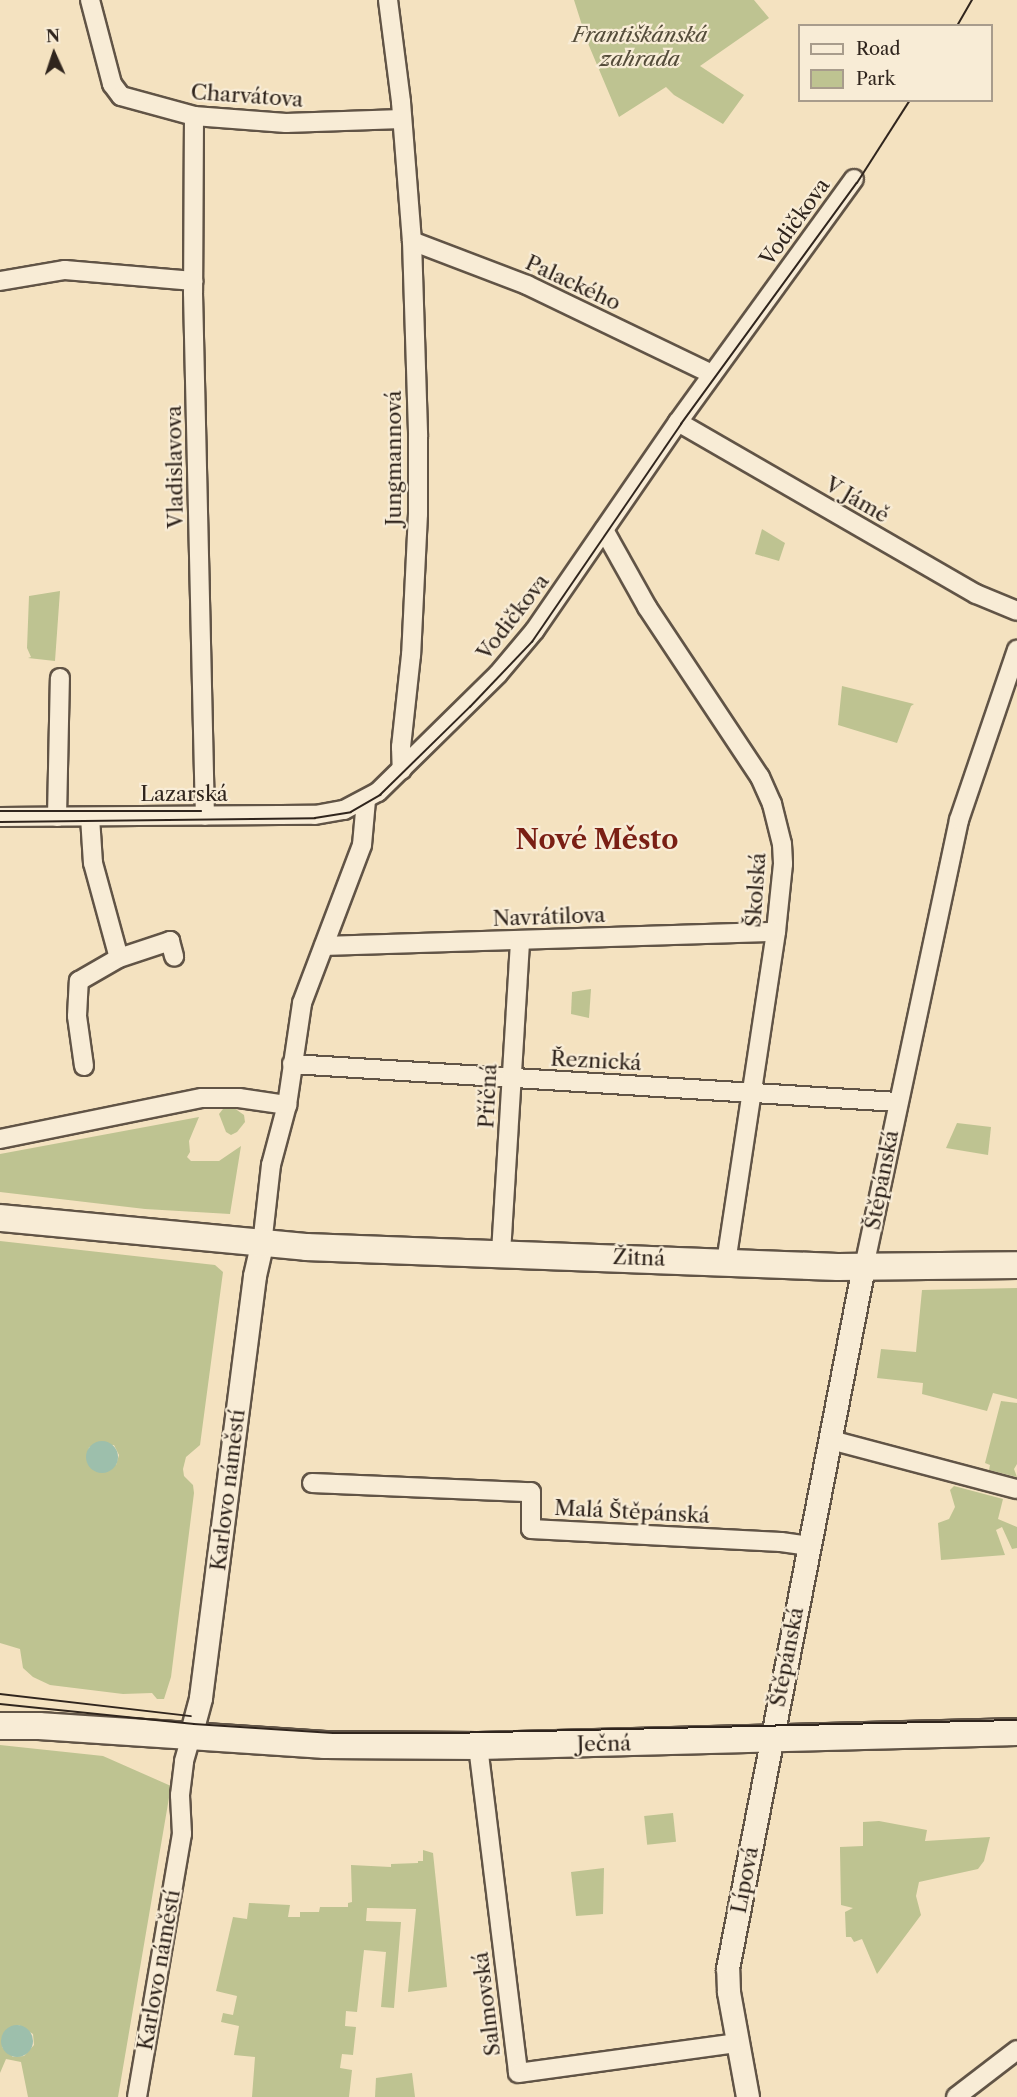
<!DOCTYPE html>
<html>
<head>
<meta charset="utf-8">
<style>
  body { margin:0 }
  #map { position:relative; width:1017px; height:2097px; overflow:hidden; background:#f4e2c0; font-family:"Libre Caslon Text",serif }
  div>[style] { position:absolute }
  .green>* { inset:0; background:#bec391; transform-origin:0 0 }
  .water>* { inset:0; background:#9dbfac }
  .round { border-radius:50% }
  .roads { filter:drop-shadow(2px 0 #615446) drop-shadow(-2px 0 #615446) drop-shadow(0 2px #615446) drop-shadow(0 -2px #615446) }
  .minor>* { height:18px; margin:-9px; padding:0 9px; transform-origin:9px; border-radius:9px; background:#f8ecd6 }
  .tertiary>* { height:22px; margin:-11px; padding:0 11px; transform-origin:11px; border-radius:11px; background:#f8ecd6 }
  .secondary>* { height:26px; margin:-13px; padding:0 13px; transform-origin:13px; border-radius:13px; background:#f8ecd6 }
  .tram>* { height:1.5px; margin:-0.75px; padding:0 0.75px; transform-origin:0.75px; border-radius:0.75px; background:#30251d }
  span { translate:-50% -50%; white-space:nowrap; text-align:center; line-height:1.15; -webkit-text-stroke:4.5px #f8ecd6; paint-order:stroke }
  .park-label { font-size:21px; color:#544c3a; font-style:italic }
  .street-label { font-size:21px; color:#30251d }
  .district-label { font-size:27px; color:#7a1f14; font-weight:700 }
  .legend { position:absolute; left:798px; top:24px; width:195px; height:78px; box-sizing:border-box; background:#f8ecd6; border:2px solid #a89c8c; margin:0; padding:8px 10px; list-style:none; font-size:18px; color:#30251d }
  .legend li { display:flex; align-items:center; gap:12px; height:30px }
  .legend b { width:30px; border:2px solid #a89c8c }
  .north { position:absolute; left:24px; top:24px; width:60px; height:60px; -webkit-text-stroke:4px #f8ecd6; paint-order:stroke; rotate:357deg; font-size:16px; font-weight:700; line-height:24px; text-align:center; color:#30251d }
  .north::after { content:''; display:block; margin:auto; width:21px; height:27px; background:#30251d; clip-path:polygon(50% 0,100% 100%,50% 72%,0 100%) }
</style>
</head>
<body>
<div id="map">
  <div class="green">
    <i style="clip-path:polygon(574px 0,754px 0,769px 18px,700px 66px,744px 95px,723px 124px,674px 95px,666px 87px,619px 117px,587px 41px)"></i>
    <i style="clip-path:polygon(762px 529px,785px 543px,779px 561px,755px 554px)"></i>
    <i style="clip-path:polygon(60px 591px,55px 661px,28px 658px,31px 657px,27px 648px,29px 596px)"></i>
    <i style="clip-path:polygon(842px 686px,914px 704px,911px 706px,897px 743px,838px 725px)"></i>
    <i style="clip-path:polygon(591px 989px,589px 1018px,571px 1014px,572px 992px)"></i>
    <i style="clip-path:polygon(234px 1108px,244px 1115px,245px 1122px,237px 1132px,231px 1135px,226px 1132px,219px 1114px,223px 1109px)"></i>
    <i style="clip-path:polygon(199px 1117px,189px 1141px,190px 1152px,187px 1157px,191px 1161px,219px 1161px,241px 1146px,230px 1214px,145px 1209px,0 1192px,0 1154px)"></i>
    <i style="clip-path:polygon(957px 1123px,991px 1127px,988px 1155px,946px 1148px)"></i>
    <i style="clip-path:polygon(evenodd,0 1241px,215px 1265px,223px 1272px,200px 1445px,186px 1457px,183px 1469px,184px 1476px,193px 1485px,194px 1493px,171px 1677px,164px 1699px,157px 1699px,152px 1693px,123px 1694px,50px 1685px,33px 1677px,23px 1668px,20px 1649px,0 1643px,0 1241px,114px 1445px,119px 1455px,116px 1465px,87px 1463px,89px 1447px,114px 1445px)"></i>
    <i style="clip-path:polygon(1017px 1288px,1017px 1399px,993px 1393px,987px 1411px,922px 1394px,923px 1383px,877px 1378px,881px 1349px,916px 1352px,922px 1290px)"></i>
    <i style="clip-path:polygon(1001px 1401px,1017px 1403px,1017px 1464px,1014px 1469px,1017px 1477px,989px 1470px,990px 1465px,985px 1463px)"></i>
    <i style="clip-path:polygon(954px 1486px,1003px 1499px,998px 1519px,1017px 1527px,1017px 1548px,1012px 1549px,1002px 1527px,996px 1530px,1005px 1555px,941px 1560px,938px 1523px,949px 1519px,955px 1507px,950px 1490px)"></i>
    <i style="clip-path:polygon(evenodd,0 1745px,103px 1756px,171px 1786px,118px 2097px,28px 2097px,21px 2062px,6px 2059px,0 2073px,0 1745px,19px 2025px,33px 2034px,34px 2045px,24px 2056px,13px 2057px,2px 2047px,2px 2036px,19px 2025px)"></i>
    <i style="left:673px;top:1813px;width:29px;height:29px;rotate:84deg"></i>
    <i style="clip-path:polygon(879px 1821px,927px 1830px,925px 1841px,990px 1837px,984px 1861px,978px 1869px,919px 1882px,916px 1896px,921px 1915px,877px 1974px,862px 1939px,854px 1942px,851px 1937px,846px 1937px,845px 1912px,853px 1908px,841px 1905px,840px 1851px,840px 1847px,863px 1846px,863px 1822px)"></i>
    <i style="clip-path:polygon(423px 1850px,433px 1853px,447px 1987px,408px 1992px,416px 1909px,367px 1908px,366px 1921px,401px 1922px,394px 2008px,381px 2007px,386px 1952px,364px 1950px,357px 2012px,346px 2011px,345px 2026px,356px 2027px,353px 2055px,342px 2054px,340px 2068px,352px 2070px,349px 2097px,252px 2097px,255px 2057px,234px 2055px,239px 2026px,221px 2022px,223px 2013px,233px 2015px,237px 1996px,216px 1991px,233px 1917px,247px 1919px,249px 1903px,290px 1905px,288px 1917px,300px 1917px,300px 1912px,319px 1912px,320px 1907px,348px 1907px,348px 1903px,352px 1902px,351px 1865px,391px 1867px,391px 1864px,418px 1863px,418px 1861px,423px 1861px)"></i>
    <i style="clip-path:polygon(604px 1868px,603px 1914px,576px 1916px,571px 1872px)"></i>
    <i style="clip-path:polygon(412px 2073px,415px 2097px,375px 2097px,376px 2078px)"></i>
  </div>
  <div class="water">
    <i class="round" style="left:86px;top:1441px;width:32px;height:32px"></i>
    <i class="round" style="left:1px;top:2025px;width:32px;height:32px"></i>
  </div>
  <div class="roads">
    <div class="minor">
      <i style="left:90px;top:0;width:87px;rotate:75.3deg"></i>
      <i style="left:112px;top:84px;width:15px;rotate:53deg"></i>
      <i style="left:121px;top:96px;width:76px;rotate:15.3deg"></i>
      <i style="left:194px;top:116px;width:92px;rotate:4.4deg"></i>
      <i style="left:286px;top:123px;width:116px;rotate:-2deg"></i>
      <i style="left:388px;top:0;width:103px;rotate:82.7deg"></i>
      <i style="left:401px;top:102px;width:139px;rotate:85.5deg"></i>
      <i style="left:412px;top:241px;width:196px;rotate:88.2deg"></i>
      <i style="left:418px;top:437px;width:77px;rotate:90deg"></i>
      <i style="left:418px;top:514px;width:141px;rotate:92.8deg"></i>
      <i style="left:411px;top:655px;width:93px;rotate:96.2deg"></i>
      <i style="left:401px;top:747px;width:23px;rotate:88deg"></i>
      <i style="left:194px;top:116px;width:177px;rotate:90.3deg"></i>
      <i style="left:193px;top:293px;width:523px;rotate:88.69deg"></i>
      <i style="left:412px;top:241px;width:123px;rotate:20.9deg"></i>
      <i style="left:527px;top:285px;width:205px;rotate:25.7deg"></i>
      <i style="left:0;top:281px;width:66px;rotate:-9.6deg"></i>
      <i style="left:65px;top:270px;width:129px;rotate:4.9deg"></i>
      <i style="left:678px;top:422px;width:344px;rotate:30deg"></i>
      <i style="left:976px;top:594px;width:44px;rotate:22.5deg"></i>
      <i style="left:604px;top:530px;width:88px;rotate:60.8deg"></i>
      <i style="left:647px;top:607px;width:204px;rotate:56.4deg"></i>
      <i style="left:760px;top:777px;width:30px;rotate:66deg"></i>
      <i style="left:772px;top:804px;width:41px;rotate:76deg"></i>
      <i style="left:782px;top:844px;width:20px;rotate:87deg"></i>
      <i style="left:783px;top:864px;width:68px;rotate:95.9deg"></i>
      <i style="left:776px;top:932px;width:334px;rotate:98.6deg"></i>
      <i style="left:0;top:817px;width:315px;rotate:-0.4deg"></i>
      <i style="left:315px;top:815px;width:29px;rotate:-10deg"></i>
      <i style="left:344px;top:810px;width:38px;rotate:-28deg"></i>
      <i style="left:378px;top:792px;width:168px;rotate:-44.5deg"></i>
      <i style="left:498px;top:674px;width:57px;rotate:-49.9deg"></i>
      <i style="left:535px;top:630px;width:252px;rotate:-55.5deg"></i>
      <i style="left:678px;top:422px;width:300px;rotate:-54.1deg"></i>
      <i style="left:57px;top:817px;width:139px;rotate:-88.8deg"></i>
      <i style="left:90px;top:817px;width:46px;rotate:86.3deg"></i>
      <i style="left:93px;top:863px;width:98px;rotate:74.7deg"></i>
      <i style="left:119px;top:958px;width:54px;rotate:-18.4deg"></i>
      <i style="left:170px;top:941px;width:16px;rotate:75deg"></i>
      <i style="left:324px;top:946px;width:452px;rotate:-1.8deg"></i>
      <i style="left:292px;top:1064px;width:607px;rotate:3.59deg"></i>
      <i style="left:84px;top:1066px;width:50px;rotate:-98deg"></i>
      <i style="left:77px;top:1016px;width:35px;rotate:-87deg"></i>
      <i style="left:79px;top:981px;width:46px;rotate:-29.9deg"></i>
      <i style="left:0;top:1139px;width:206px;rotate:-11.5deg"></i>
      <i style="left:202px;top:1098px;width:37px"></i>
      <i style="left:239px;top:1098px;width:49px;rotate:8.3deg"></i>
      <i style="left:262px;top:1245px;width:81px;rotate:-83.6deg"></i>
      <i style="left:271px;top:1165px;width:62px;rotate:-75.1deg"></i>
      <i style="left:287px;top:1105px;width:103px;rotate:-81.6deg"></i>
      <i style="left:302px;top:1003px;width:169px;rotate:-69.2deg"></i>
      <i style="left:362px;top:845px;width:45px;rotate:-84.9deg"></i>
      <i style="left:501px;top:1253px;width:313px;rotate:-86.5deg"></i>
      <i style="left:864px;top:1267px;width:457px;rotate:-78deg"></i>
      <i style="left:959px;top:820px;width:180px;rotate:-71.2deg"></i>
      <i style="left:831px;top:1440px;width:192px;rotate:14.8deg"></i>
      <i style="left:312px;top:1483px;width:219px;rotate:2.4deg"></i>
      <i style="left:531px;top:1492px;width:37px;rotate:90deg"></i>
      <i style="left:531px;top:1529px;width:250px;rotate:3deg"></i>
      <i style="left:781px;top:1542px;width:27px;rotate:8deg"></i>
      <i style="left:478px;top:1746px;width:329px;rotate:83deg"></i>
      <i style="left:518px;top:2073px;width:222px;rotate:-7.8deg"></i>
      <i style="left:137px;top:2097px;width:267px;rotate:-80.3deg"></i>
      <i style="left:182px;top:1834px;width:39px;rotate:-93deg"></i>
      <i style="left:180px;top:1795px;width:34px;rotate:-83deg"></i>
      <i style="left:184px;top:1761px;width:26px;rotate:-74deg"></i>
      <i style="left:956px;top:2097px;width:77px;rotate:-37.6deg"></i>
    </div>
    <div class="tertiary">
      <i style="left:191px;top:1736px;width:39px;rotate:-75deg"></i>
      <i style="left:201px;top:1698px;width:425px;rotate:-82.7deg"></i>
      <i style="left:255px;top:1276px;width:32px;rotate:-77deg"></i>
      <i style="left:748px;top:2097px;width:107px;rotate:-100.3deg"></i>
      <i style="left:729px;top:1992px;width:23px;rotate:-92deg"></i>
      <i style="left:728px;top:1969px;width:715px;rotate:-79.04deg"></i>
    </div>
    <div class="secondary">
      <i style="left:0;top:1218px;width:307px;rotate:5.4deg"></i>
      <i style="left:306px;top:1247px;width:532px;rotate:2.15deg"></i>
      <i style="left:838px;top:1267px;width:179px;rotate:-0.6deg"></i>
      <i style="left:0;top:1726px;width:39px"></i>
      <i style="left:39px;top:1726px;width:287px;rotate:3.8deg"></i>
      <i style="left:325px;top:1745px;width:153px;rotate:0.4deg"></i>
      <i style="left:478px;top:1746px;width:539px;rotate:-1.49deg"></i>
    </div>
  </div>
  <div class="tram">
    <i style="left:957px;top:26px;width:30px;rotate:-60deg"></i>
    <i style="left:0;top:811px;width:201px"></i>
    <i style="left:0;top:822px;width:315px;rotate:-0.7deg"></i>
    <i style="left:315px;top:818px;width:36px;rotate:-9deg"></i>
    <i style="left:351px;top:812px;width:34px;rotate:-30deg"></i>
    <i style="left:380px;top:795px;width:126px;rotate:-44.4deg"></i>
    <i style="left:470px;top:707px;width:90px;rotate:-46.4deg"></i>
    <i style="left:532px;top:642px;width:264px;rotate:-55.6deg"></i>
    <i style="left:681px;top:424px;width:298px;rotate:-53.9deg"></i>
    <i style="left:857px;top:183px;width:98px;rotate:-57.4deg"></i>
    <i style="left:0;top:1694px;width:192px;rotate:6.6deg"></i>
    <i style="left:0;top:1704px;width:195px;rotate:5.9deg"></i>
    <i style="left:194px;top:1724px;width:139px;rotate:3.7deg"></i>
    <i style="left:333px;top:1733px;width:115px"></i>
    <i style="left:448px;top:1733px;width:569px;rotate:-1.31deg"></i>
  </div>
  <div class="park-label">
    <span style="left:640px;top:47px">Františkánská<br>zahrada</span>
  </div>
  <div class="street-label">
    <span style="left:247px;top:96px;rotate:4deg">Charvátova</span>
    <span style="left:795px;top:222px;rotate:-54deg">Vodičkova</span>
    <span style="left:573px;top:283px;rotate:25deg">Palackého</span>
    <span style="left:394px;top:458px;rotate:-90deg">Jungmannová</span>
    <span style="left:175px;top:467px;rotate:-91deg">Vladislavova</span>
    <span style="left:857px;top:500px;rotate:30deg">V Jámě</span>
    <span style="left:513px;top:617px;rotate:-52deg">Vodičkova</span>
    <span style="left:184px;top:794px">Lazarská</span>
    <span style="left:756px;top:890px;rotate:-86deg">Školská</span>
    <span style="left:549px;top:917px;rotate:-2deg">Navrátilova</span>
    <span style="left:596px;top:1061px;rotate:3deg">Řeznická</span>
    <span style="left:488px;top:1096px;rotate:-87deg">Příčná</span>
    <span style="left:882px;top:1180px;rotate:-79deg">Štěpánská</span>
    <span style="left:639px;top:1258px;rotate:2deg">Žitná</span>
    <span style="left:228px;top:1490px;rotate:-83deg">Karlovo náměstí</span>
    <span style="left:632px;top:1512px;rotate:3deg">Malá Štěpánská</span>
    <span style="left:787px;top:1657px;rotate:-79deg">Štěpánská</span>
    <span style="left:604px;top:1744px;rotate:-1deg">Ječná</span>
    <span style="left:745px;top:1880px;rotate:-79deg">Lípová</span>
    <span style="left:159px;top:1970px;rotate:-80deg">Karlovo náměstí</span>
    <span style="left:487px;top:2004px;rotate:-97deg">Salmovská</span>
  </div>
  <div class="district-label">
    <span style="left:597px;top:840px">Nové Město</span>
  </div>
  <ul class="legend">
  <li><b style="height:8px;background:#f8ecd6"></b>Road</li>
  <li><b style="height:16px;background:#bec391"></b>Park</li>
  </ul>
  <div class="north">N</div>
</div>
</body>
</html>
